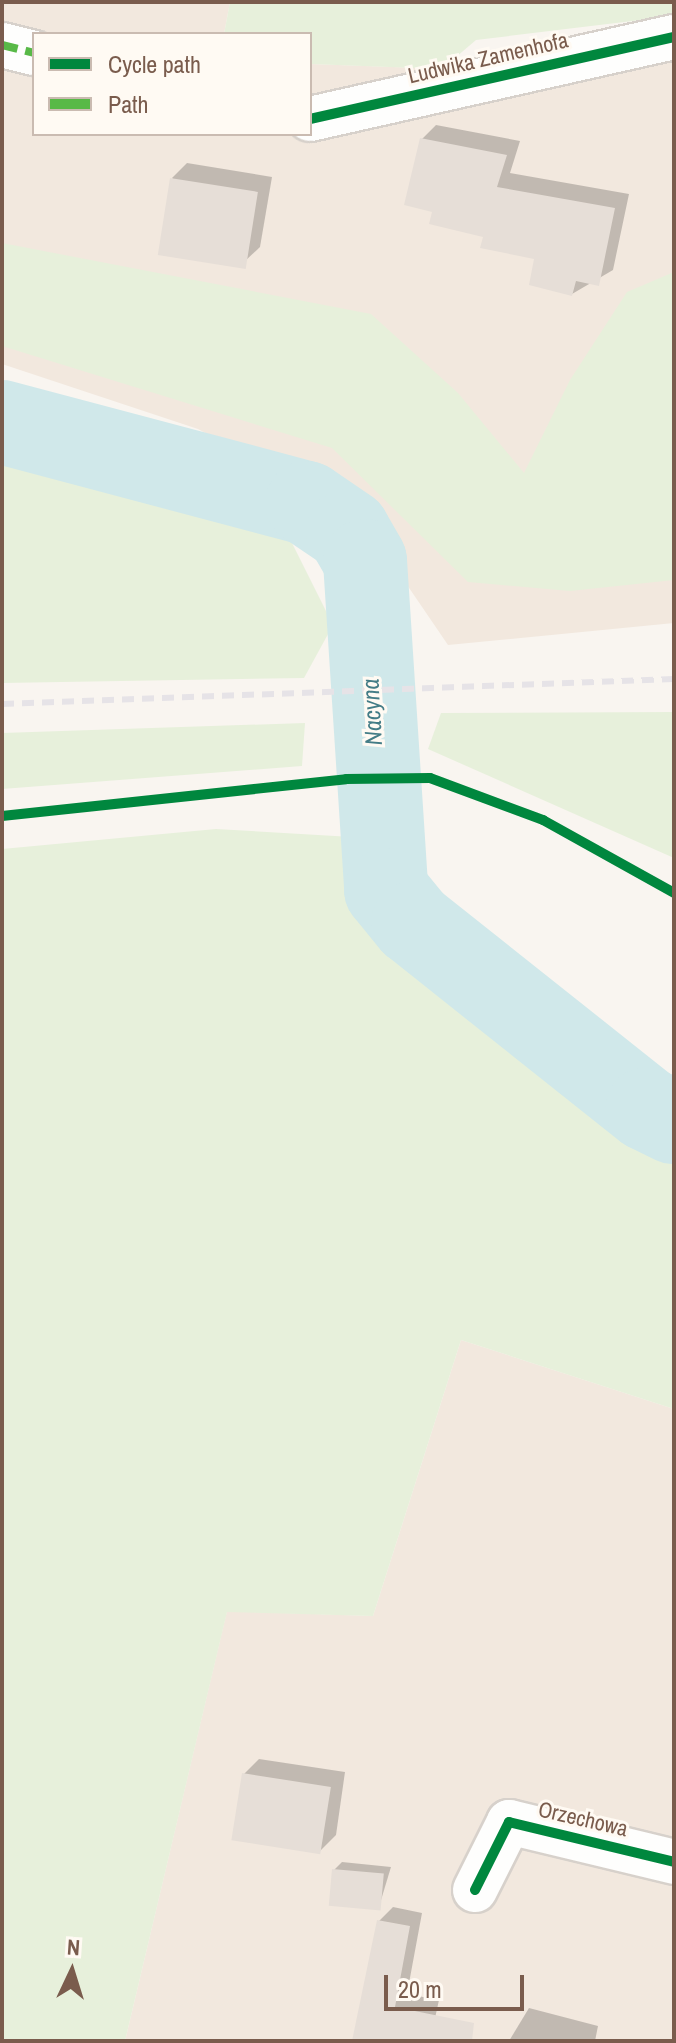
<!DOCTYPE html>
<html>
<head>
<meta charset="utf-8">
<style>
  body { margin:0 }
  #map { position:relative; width:676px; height:2043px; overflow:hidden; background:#f9f5f0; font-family:"Archivo Narrow",sans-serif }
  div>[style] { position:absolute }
  .residential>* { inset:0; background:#f2e8de }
  .green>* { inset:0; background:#e7f0db }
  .shadow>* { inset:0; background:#0003 }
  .river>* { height:84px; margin:-42px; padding:0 42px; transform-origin:42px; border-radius:42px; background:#d0e8ea }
  .building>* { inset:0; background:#e6ded7; transform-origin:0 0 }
  .roads { filter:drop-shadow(2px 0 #d7d1cb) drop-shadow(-2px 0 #d7d1cb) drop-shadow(0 2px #d7d1cb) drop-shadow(0 -2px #d7d1cb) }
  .minor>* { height:44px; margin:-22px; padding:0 22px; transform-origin:22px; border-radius:22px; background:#fefefd }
  .rail>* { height:6px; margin-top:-3px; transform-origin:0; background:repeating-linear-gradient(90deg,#e6e3e7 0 12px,transparent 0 20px) }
  .quiet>* { height:8px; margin-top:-4px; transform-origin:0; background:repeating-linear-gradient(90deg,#58b947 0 16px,transparent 0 24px) }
  .cycleway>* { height:10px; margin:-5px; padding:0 5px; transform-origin:5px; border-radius:5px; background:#00873e }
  span { translate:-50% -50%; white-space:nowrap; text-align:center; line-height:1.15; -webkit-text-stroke:6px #fffaf3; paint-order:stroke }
  .street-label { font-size:22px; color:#7a5c4d }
  .water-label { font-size:24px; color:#437c86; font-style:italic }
  .frame { position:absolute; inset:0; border:4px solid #7a5c4d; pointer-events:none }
  .legend { position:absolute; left:32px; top:32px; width:280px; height:104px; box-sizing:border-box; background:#fffaf3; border:2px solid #cabbb1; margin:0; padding:10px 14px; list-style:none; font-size:24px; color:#7a5c4d }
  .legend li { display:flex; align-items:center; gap:16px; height:40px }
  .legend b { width:40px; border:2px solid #cabbb1 }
  .north { position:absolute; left:32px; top:1931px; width:80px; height:80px; -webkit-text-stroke:6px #fffaf3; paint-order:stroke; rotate:4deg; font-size:22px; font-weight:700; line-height:32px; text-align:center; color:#7a5c4d }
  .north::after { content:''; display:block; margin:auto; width:28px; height:36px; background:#7a5c4d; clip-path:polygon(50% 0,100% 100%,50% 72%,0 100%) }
  .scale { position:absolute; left:384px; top:1975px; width:140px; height:36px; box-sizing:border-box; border:4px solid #7a5c4d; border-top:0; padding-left:10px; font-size:24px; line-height:28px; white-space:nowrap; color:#7a5c4d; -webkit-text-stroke:6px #fffaf3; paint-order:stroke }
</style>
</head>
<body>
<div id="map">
  <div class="residential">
    <i style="clip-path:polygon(2px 2px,230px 2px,224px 34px,34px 34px,34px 134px,310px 134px,310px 64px,582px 74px,674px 61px,674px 623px,448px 645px,360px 516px,198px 429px,2px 364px)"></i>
    <i style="clip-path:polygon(461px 1340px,674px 1409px,674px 2041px,125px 2041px,227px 1611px,373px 1616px)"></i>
  </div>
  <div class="green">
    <i style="clip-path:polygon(230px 2px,674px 2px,674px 16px,476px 40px,442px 69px,310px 64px,310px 34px,224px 34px)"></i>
    <i style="clip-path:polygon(2px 243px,371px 314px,458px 393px,524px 473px,570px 380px,627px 292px,674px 272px,674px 580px,570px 591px,468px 582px,332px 448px,2px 346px)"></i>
    <i style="clip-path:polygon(2px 444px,284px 527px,333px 625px,304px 678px,2px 683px)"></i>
    <i style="clip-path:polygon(674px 712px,674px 858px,428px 749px,441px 713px)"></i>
    <i style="clip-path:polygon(305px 723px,302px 766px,2px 789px,2px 733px)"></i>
    <i style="clip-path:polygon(216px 829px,352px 837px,369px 909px,634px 1124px,674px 1139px,674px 1409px,461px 1340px,373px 1616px,227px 1612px,125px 2041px,2px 2041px,2px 849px)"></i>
  </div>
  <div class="shadow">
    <i style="clip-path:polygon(436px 125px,520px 141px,510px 173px,629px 194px,613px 270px,572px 294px,536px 257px,435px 211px,422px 139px)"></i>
    <i style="clip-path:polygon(187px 163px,272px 177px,260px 247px,244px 262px,172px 178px)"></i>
    <i style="clip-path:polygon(259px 1759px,345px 1772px,336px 1835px,320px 1851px,244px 1774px)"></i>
    <i style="clip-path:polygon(342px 1862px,391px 1867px,378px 1910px,334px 1870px)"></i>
    <i style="clip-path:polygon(393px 1907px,422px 1913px,407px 1994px,439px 2000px,430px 2041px,354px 2041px,379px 1921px)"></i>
    <i style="clip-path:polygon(529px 2008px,598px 2026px,595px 2041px,509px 2041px)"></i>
  </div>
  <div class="river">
    <i style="left:2px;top:422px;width:316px;rotate:14.9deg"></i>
    <i style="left:307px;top:503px;width:50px;rotate:34.3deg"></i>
    <i style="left:348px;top:531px;width:34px;rotate:60deg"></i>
    <i style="left:365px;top:561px;width:330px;rotate:86.3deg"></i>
    <i style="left:386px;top:890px;width:43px;rotate:50.7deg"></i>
    <i style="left:413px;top:923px;width:299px;rotate:38.5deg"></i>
    <i style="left:647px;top:1109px;width:30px;rotate:26deg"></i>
  </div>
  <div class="building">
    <i style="clip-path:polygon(420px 138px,507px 155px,497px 187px,615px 208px,599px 286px,576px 281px,572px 296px,529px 285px,534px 259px,480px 248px,483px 237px,429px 224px,432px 212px,404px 205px)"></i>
    <i style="left:170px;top:178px;width:89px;height:78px;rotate:9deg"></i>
    <i style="left:242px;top:1773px;width:90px;height:68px;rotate:9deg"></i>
    <i style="left:332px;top:1869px;width:52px;height:37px;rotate:5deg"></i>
    <i style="clip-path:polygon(377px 1920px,410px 1926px,395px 2007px,474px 2023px,472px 2041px,352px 2041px)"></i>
  </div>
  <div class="roads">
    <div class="minor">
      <i style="left:2px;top:45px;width:33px;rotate:14deg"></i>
      <i style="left:310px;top:119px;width:373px;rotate:-12.7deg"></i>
      <i style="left:475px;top:1890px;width:76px;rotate:-63.4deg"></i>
      <i style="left:509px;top:1822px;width:170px;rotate:13.6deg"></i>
    </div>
  </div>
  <div class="rail">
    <i style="left:2px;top:704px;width:672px;rotate:-2.13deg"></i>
  </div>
  <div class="quiet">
    <i style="left:2px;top:45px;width:33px;rotate:14deg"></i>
  </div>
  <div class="cycleway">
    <i style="left:310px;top:119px;width:373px;rotate:-12.7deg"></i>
    <i style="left:2px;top:816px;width:346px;rotate:-6.1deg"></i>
    <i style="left:346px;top:779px;width:84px;rotate:-0.7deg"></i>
    <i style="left:430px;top:778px;width:121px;rotate:20.4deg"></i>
    <i style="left:543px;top:820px;width:150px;rotate:29.1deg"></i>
    <i style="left:475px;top:1890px;width:76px;rotate:-63.4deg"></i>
    <i style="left:509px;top:1822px;width:170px;rotate:13.6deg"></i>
  </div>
  <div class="street-label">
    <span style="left:488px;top:58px;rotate:-13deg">Ludwika Zamenhofa</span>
    <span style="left:583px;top:1819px;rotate:13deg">Orzechowa</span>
  </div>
  <div class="water-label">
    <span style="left:372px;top:712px;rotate:-93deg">Nacyna</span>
  </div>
  <div class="frame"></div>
  <ul class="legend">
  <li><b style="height:10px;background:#00873e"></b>Cycle path</li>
  <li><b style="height:10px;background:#58b947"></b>Path</li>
  </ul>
  <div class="north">N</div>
  <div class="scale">20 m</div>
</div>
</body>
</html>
